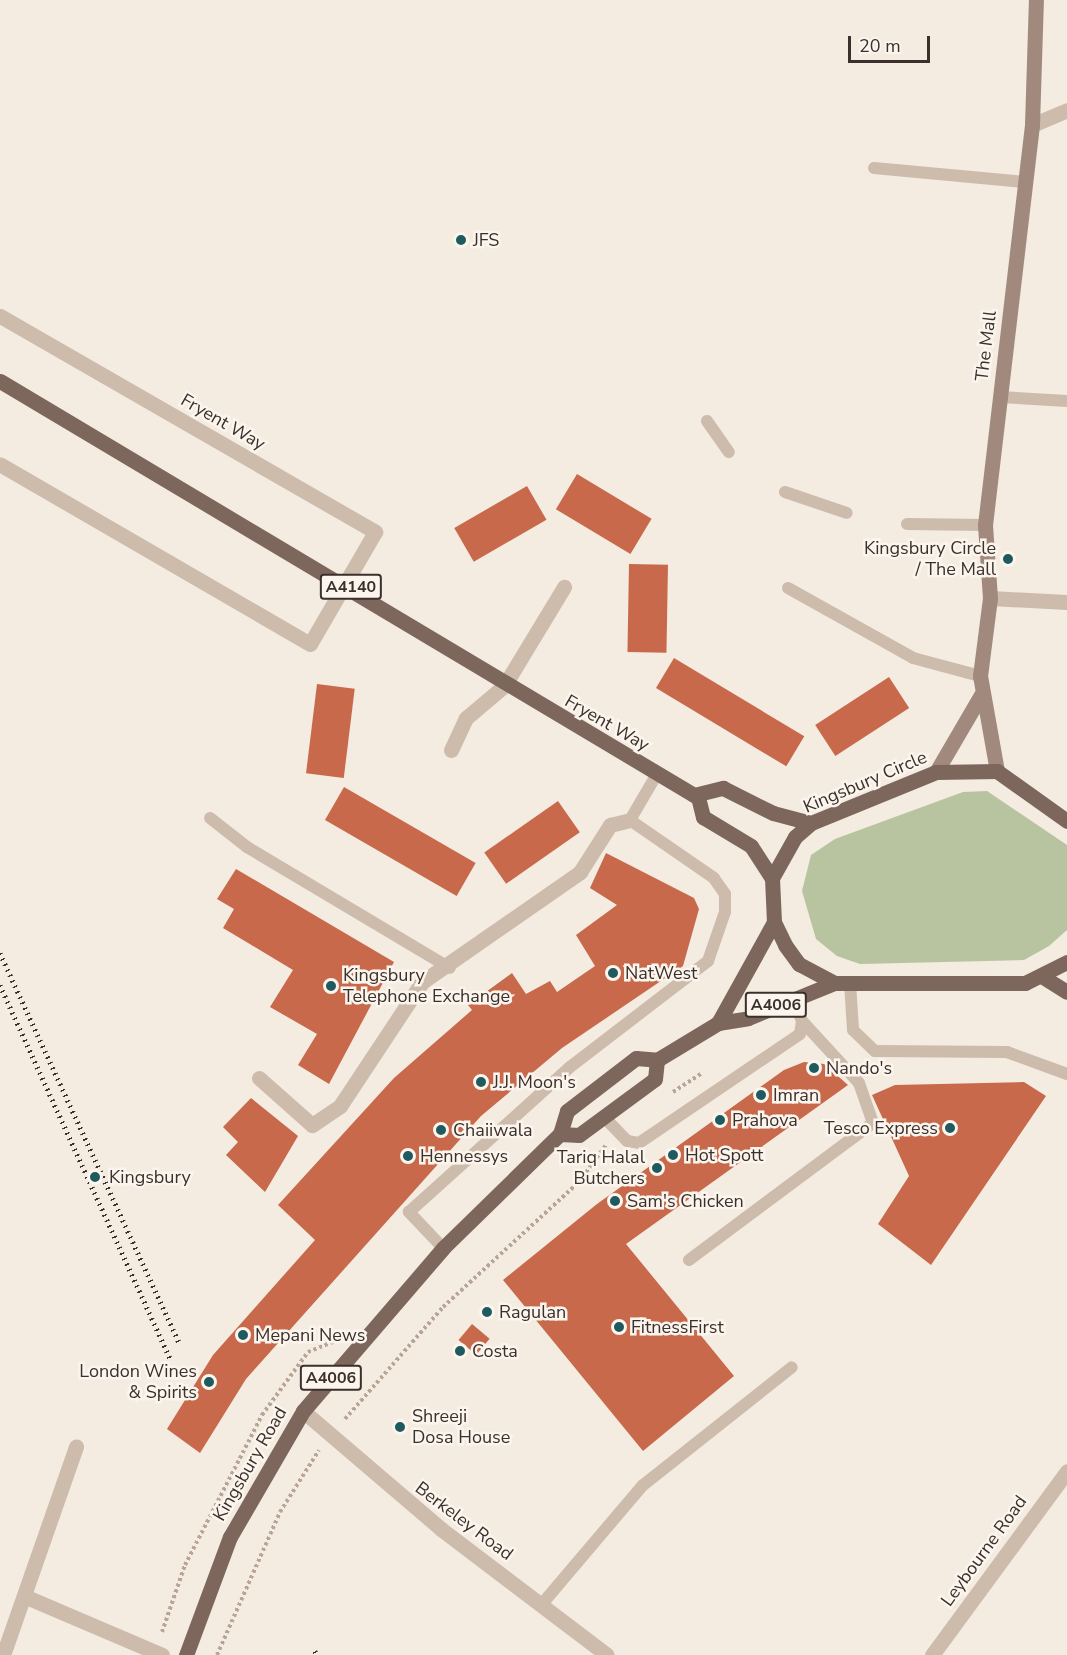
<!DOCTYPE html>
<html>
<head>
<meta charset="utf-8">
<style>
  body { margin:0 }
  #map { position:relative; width:1067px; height:1655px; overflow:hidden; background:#f4ebe1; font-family:"Nunito Sans",sans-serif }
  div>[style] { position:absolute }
  .green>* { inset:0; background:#b8c4a0 }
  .building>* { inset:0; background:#c8694b; transform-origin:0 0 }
  .path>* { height:4px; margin-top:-2px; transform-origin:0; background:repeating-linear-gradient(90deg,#b9a596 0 3px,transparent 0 6px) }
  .lane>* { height:12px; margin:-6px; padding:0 6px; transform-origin:6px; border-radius:6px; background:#cdbbac }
  .street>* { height:15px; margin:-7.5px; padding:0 7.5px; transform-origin:7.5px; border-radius:7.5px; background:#cdbbac }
  .secondary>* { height:15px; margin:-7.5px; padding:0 7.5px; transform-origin:7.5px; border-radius:7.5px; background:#a18a7d }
  .primary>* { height:15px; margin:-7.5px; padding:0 7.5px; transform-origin:7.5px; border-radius:7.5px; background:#7d675c }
  .rail>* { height:4.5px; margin-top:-2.25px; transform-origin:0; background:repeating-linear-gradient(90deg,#3b302b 0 1.5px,transparent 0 6px) }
  .dots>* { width:16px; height:16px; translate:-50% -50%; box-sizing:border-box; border:3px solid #fbf5ee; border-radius:50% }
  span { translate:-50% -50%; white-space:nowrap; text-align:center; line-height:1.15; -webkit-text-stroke:5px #fbf5ee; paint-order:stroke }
  .shield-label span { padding:2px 4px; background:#fbf5ee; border:2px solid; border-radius:4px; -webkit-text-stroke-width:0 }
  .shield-label { font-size:16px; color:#3b302b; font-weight:700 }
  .poi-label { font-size:18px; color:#3b302b }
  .left { translate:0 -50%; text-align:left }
  .right { translate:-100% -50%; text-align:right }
  .street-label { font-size:18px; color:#3b302b }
  .scale { position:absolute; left:848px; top:36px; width:82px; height:27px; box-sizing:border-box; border:3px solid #3b302b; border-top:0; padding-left:8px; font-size:18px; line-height:21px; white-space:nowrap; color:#3b302b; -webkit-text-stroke:4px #fbf5ee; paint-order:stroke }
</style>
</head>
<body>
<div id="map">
  <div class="green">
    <i style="clip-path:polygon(987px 791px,1067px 845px,1067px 930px,1049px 946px,1024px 960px,860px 964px,837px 956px,816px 939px,802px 891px,811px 855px,835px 839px,963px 792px)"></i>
  </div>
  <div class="building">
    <i style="left:577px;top:474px;width:87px;height:41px;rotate:31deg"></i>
    <i style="left:527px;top:486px;width:39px;height:84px;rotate:60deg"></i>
    <i style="left:629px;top:564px;width:39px;height:88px;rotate:1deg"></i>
    <i style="left:674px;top:658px;width:152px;height:35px;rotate:31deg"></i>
    <i style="left:889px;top:677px;width:37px;height:88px;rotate:57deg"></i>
    <i style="left:317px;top:684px;width:38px;height:90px;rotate:7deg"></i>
    <i style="left:344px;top:787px;width:152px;height:38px;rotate:30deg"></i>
    <i style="left:558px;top:801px;width:38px;height:90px;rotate:55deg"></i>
    <i style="clip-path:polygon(606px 853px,694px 898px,699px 909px,683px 966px,562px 1048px,481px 1116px,246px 1379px,200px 1453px,167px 1429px,213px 1355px,315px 1240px,278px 1205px,394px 1078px,472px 1010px,468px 1005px,512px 973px,526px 994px,550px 981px,557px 992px,595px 966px,576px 935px,617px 905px,590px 888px)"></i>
    <i style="clip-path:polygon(236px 869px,394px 962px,329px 1084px,298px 1065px,317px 1034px,270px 1007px,293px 970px,223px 928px,234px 909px,217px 899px)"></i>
    <i style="clip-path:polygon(804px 1062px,824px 1064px,848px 1085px,626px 1244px,734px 1376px,643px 1451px,503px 1280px,597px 1204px,784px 1070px)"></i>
    <i style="clip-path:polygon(1024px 1082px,1046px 1096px,931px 1265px,878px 1224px,909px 1176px,872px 1095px,895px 1085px)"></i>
    <i style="clip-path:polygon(251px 1098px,298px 1136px,265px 1192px,226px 1155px,238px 1142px,223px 1127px)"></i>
    <i style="left:472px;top:1324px;width:23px;height:21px;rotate:40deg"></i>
  </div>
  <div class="path">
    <i style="left:673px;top:1092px;width:35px;rotate:-33deg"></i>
    <i style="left:345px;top:1419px;width:149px;rotate:-48.8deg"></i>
    <i style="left:443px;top:1307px;width:185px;rotate:-42.6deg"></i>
    <i style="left:579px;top:1182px;width:46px;rotate:-53.9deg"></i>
    <i style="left:162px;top:1632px;width:71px;rotate:-71.1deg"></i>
    <i style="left:185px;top:1565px;width:169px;rotate:-62.8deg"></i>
    <i style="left:262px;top:1415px;width:78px;rotate:-53.9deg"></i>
    <i style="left:308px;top:1352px;width:27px;rotate:-22deg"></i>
    <i style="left:217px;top:1655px;width:156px;rotate:-66.2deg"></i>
    <i style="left:280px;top:1512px;width:73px;rotate:-57.8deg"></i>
  </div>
  <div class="lane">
    <i style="left:874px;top:168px;width:152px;rotate:5.3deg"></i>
    <i style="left:1000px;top:397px;width:67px;rotate:3.4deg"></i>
    <i style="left:707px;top:421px;width:38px;rotate:55deg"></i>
    <i style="left:785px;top:492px;width:65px;rotate:18.7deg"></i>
    <i style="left:907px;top:524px;width:78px;rotate:0.7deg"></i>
    <i style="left:788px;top:588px;width:143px;rotate:29.2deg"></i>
    <i style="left:913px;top:658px;width:69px;rotate:15deg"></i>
    <i style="left:210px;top:818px;width:47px;rotate:38.1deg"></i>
    <i style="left:247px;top:847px;width:236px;rotate:30.8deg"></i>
    <i style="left:850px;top:983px;width:47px;rotate:86.3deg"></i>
    <i style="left:853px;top:1030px;width:30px;rotate:44deg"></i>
    <i style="left:875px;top:1051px;width:132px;rotate:0.4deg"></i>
    <i style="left:1007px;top:1052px;width:64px;rotate:20.1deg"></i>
    <i style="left:604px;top:1117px;width:33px;rotate:46deg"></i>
    <i style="left:627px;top:1141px;width:12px;rotate:9deg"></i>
    <i style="left:639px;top:1143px;width:194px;rotate:-34.1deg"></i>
    <i style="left:800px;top:1034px;width:13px;rotate:-81deg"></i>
    <i style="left:443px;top:1248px;width:50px;rotate:-133.4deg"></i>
    <i style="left:409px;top:1212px;width:217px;rotate:-42deg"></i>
    <i style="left:570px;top:1067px;width:174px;rotate:-37.5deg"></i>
    <i style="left:708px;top:961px;width:52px;rotate:-70.9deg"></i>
    <i style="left:725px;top:912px;width:18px;rotate:-90deg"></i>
    <i style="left:725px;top:894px;width:19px;rotate:-125deg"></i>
    <i style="left:714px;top:878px;width:102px;rotate:-145.4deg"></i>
    <i style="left:630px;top:820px;width:53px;rotate:-59.6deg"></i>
    <i style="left:689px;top:1260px;width:229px;rotate:-36.7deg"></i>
    <i style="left:873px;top:1123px;width:42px;rotate:-109.3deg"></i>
    <i style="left:859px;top:1083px;width:84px;rotate:-132.6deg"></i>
    <i style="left:802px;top:1021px;width:25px;rotate:-113deg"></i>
    <i style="left:542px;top:1604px;width:155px;rotate:-49.7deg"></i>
    <i style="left:642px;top:1486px;width:191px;rotate:-38.4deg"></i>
  </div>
  <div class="street">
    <i style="left:1032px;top:125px;width:38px;rotate:-23deg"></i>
    <i style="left:0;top:316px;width:433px;rotate:29.9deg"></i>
    <i style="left:375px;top:532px;width:129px;rotate:120.1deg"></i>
    <i style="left:310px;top:644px;width:358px;rotate:-149.9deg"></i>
    <i style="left:990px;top:598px;width:77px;rotate:3deg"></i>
    <i style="left:451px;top:750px;width:35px;rotate:-65deg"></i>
    <i style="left:466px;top:718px;width:50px;rotate:-40.1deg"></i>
    <i style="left:504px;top:686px;width:116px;rotate:-58.8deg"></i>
    <i style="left:259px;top:1078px;width:71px;rotate:41.6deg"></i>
    <i style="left:312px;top:1125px;width:34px;rotate:-34deg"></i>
    <i style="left:340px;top:1106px;width:149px;rotate:-56.5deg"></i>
    <i style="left:422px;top:982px;width:193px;rotate:-34.8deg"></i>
    <i style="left:580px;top:872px;width:56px;rotate:-57.4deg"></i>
    <i style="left:610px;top:825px;width:21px;rotate:-14deg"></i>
    <i style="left:303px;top:1411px;width:182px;rotate:40.5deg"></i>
    <i style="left:441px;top:1529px;width:208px;rotate:37.2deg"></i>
    <i style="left:24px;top:1596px;width:150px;rotate:23.1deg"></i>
    <i style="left:3px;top:1655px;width:221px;rotate:-70.7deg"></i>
    <i style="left:932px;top:1655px;width:228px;rotate:-53.7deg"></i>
  </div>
  <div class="secondary">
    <i style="left:997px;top:771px;width:97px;rotate:-100.1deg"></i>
    <i style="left:980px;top:676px;width:79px;rotate:-82.7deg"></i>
    <i style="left:990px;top:598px;width:73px;rotate:-93.9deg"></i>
    <i style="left:985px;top:525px;width:403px;rotate:-83.3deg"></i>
    <i style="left:1032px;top:125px;width:125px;rotate:-88.2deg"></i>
    <i style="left:936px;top:772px;width:89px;rotate:-59.7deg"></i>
  </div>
  <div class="primary">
    <i style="left:0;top:381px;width:808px;rotate:30.82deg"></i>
    <i style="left:694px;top:795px;width:30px;rotate:-14deg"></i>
    <i style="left:723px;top:788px;width:56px;rotate:26.6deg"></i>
    <i style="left:773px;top:813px;width:39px;rotate:15deg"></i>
    <i style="left:698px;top:797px;width:21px;rotate:76deg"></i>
    <i style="left:703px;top:817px;width:56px;rotate:31.1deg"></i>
    <i style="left:751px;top:846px;width:38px;rotate:57deg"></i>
    <i style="left:1067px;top:821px;width:86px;rotate:-144.5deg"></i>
    <i style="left:997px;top:771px;width:61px;rotate:179.1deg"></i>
    <i style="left:936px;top:772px;width:135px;rotate:157.8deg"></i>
    <i style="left:811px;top:823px;width:21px;rotate:139deg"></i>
    <i style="left:795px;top:837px;width:47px;rotate:119.3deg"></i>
    <i style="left:772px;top:878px;width:44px;rotate:87.4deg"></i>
    <i style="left:774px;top:922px;width:25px;rotate:64deg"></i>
    <i style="left:785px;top:945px;width:24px;rotate:54deg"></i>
    <i style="left:799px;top:964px;width:40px;rotate:28deg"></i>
    <i style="left:834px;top:983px;width:191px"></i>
    <i style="left:1025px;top:983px;width:47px;rotate:-26.6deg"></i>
    <i style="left:1043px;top:977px;width:28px;rotate:32deg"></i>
    <i style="left:718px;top:1023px;width:115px;rotate:-61deg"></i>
    <i style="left:560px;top:1134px;width:19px;rotate:3deg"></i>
    <i style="left:579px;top:1135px;width:94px;rotate:-36.4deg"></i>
    <i style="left:655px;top:1079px;width:19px;rotate:-84deg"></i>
    <i style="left:186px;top:1655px;width:126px;rotate:-69.6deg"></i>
    <i style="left:230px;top:1537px;width:146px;rotate:-59.9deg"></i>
    <i style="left:303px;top:1411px;width:215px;rotate:-49.3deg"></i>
    <i style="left:443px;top:1248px;width:163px;rotate:-44.3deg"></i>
    <i style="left:560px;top:1134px;width:24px;rotate:-73deg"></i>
    <i style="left:567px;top:1111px;width:87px;rotate:-37.5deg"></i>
    <i style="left:636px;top:1058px;width:21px;rotate:5deg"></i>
    <i style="left:657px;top:1060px;width:71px;rotate:-31.2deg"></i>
    <i style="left:718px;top:1023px;width:30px;rotate:-9deg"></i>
    <i style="left:748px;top:1018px;width:93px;rotate:-22.1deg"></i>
  </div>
  <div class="rail">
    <i style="left:0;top:953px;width:429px;rotate:65.3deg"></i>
    <i style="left:0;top:985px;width:412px;rotate:65.5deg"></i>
    <i style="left:315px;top:1651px;width:4px;rotate:63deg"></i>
  </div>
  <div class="dots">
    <i style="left:461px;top:240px;background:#1f5a5e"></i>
    <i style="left:1008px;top:559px;background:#1f5a5e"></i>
    <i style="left:613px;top:973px;background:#1f5a5e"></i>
    <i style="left:331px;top:986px;background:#1f5a5e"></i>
    <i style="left:814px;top:1068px;background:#1f5a5e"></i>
    <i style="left:481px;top:1082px;background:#1f5a5e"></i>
    <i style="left:761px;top:1095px;background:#1f5a5e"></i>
    <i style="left:720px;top:1120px;background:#1f5a5e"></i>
    <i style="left:950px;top:1128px;background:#1f5a5e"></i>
    <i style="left:441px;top:1130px;background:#1f5a5e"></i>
    <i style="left:673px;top:1155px;background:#1f5a5e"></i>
    <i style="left:408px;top:1156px;background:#1f5a5e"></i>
    <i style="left:657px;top:1168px;background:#1f5a5e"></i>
    <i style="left:95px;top:1177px;background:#1f5a5e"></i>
    <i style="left:615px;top:1201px;background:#1f5a5e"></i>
    <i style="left:487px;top:1312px;background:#1f5a5e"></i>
    <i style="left:619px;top:1327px;background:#1f5a5e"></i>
    <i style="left:243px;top:1335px;background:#1f5a5e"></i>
    <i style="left:460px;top:1351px;background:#1f5a5e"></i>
    <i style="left:209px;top:1382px;background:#1f5a5e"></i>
    <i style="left:400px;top:1427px;background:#1f5a5e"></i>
  </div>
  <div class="shield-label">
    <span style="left:351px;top:587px">A4140</span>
    <span style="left:776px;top:1005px">A4006</span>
    <span style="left:331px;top:1378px">A4006</span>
  </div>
  <div class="poi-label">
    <span class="left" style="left:473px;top:240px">JFS</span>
    <span class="right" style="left:996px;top:559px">Kingsbury Circle<br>/ The Mall</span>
    <span class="left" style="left:625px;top:973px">NatWest</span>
    <span class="left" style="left:343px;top:986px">Kingsbury<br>Telephone Exchange</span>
    <span class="left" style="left:826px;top:1068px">Nando's</span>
    <span class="left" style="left:493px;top:1082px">J.J. Moon's</span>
    <span class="left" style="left:773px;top:1095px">Imran</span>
    <span class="left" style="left:732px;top:1120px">Prahova</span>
    <span class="right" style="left:938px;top:1128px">Tesco Express</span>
    <span class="left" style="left:453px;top:1130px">Chaiiwala</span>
    <span class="left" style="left:685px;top:1155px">Hot Spott</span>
    <span class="left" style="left:420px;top:1156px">Hennessys</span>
    <span class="right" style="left:645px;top:1168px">Tariq Halal<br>Butchers</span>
    <span class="left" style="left:109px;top:1177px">Kingsbury</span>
    <span class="left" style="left:627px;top:1201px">Sam's Chicken</span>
    <span class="left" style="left:499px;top:1312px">Ragulan</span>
    <span class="left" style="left:631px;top:1327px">FitnessFirst</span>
    <span class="left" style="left:255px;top:1335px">Mepani News</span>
    <span class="left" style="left:472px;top:1351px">Costa</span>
    <span class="right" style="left:197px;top:1382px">London Wines<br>&amp; Spirits</span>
    <span class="left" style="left:412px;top:1427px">Shreeji<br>Dosa House</span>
  </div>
  <div class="street-label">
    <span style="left:986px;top:346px;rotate:-83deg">The Mall</span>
    <span style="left:223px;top:422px;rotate:30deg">Fryent Way</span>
    <span style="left:607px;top:723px;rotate:30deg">Fryent Way</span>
    <span style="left:865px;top:782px;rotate:-23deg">Kingsbury Circle</span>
    <span style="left:250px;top:1464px;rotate:-60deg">Kingsbury Road</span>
    <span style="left:464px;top:1521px;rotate:37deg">Berkeley Road</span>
    <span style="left:984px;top:1551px;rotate:-54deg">Leybourne Road</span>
  </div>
  <div class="scale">20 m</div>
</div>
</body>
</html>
